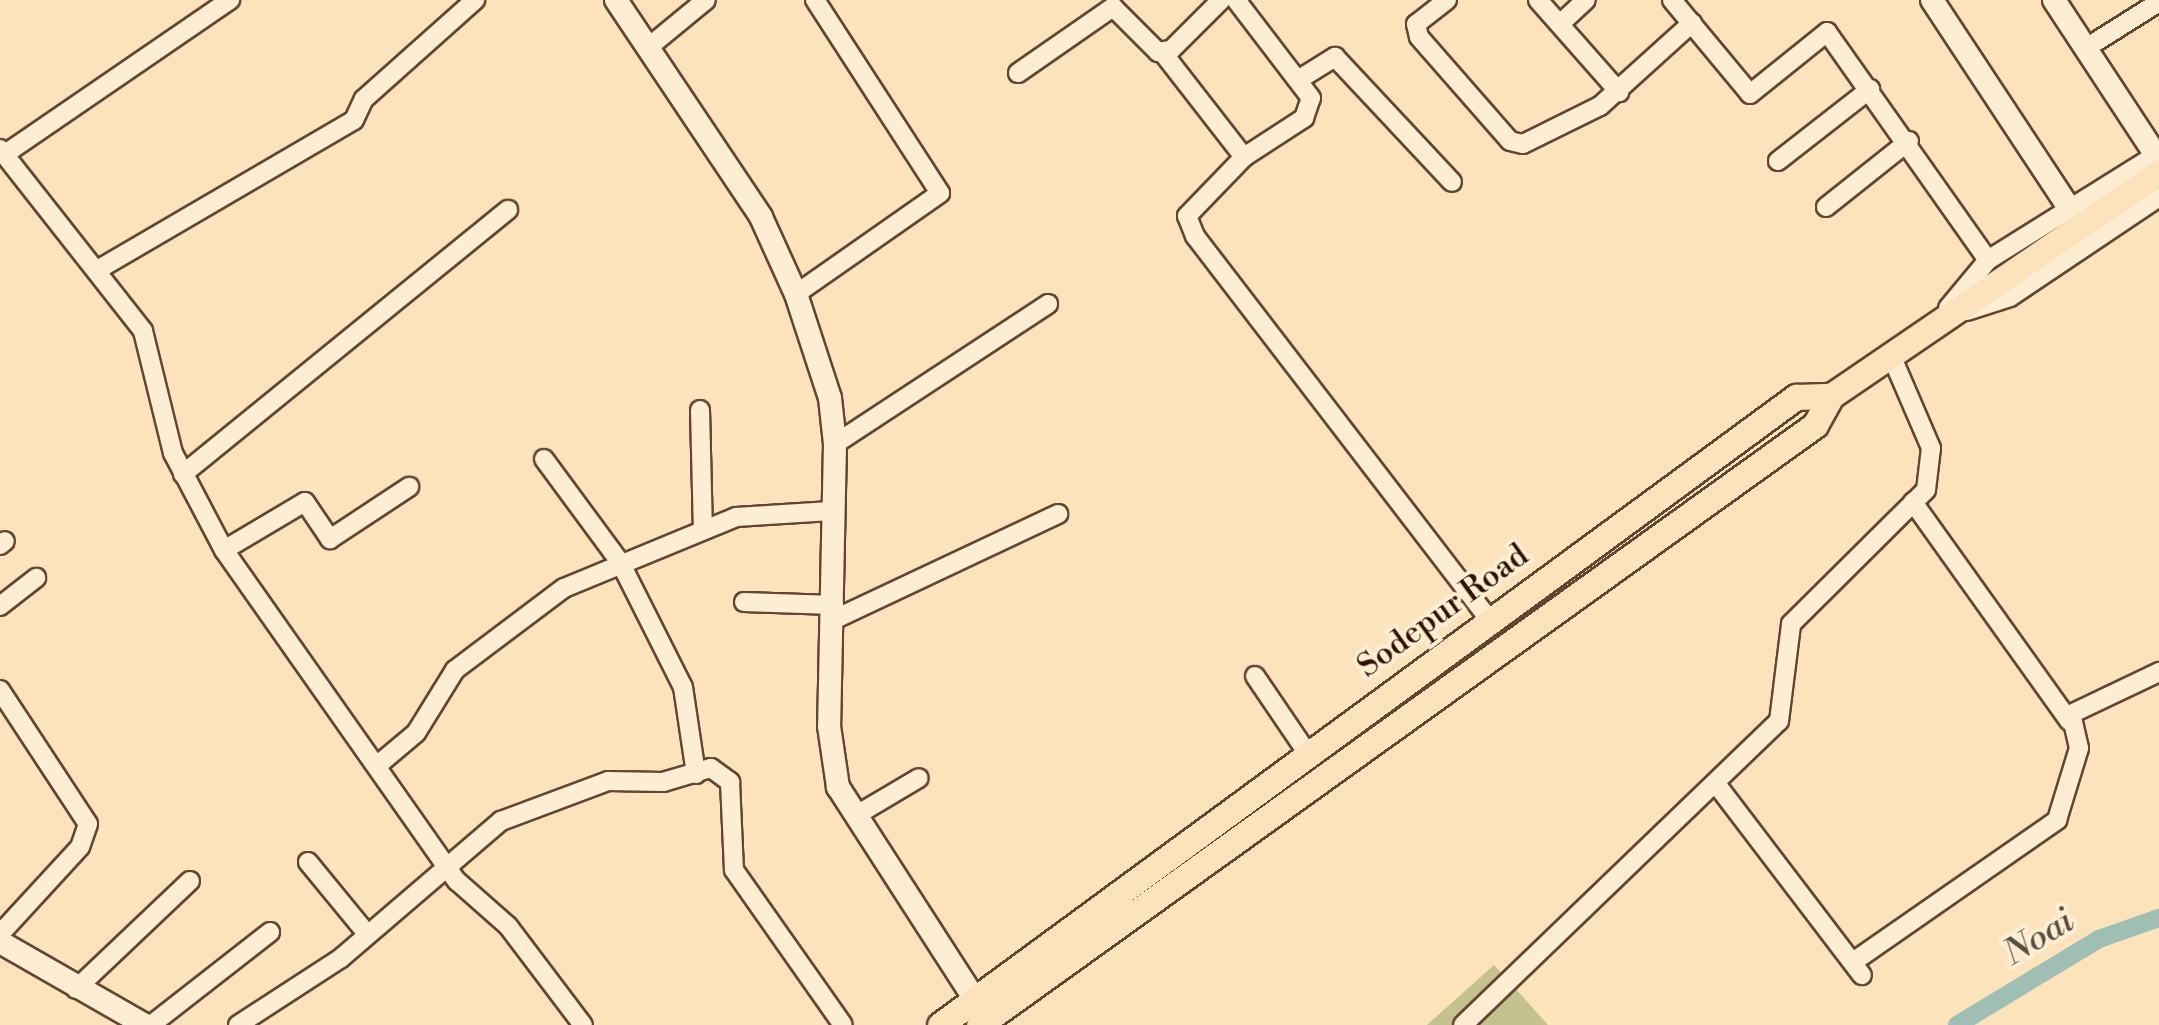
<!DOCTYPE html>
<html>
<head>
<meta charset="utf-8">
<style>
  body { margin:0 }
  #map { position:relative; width:2159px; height:1025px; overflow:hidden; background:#fce3bc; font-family:"Libre Bodoni",serif }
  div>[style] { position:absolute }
  .green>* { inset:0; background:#c4c28d }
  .canal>* { height:18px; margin:-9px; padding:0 9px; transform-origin:9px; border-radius:9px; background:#9fbeb4 }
  .roads { filter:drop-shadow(2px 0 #634632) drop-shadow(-2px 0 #634632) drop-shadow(0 2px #634632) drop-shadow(0 -2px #634632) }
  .street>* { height:18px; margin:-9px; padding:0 9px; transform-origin:9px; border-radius:9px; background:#fdedd3 }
  .secondary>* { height:22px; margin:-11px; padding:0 11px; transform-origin:11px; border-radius:11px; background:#fdedd3 }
  .primary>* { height:25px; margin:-12.5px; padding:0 12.5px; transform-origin:12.5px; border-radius:12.5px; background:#fce3bc }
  span { translate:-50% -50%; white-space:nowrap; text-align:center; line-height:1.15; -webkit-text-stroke:8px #fdedd3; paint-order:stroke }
  .street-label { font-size:32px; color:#301204 }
  .water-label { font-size:35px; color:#574e42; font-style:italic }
</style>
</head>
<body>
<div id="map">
  <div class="green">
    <i style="clip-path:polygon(1494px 965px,1548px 1025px,1427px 1025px)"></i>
  </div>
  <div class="canal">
    <i style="left:1957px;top:1025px;width:166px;rotate:-31.2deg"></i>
    <i style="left:2099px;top:939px;width:64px;rotate:-19.3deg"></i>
  </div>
  <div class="roads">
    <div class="street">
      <i style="left:1447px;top:0;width:39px;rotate:142deg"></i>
      <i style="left:1416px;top:24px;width:13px;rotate:77deg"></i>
      <i style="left:1419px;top:37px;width:138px;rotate:48.8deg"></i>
      <i style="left:1510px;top:141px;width:13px;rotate:13deg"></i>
      <i style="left:1523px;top:144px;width:86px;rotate:-26.3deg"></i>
      <i style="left:1600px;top:106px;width:124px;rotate:-42.1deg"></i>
      <i style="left:1538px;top:0;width:123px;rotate:48.6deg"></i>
      <i style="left:1672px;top:0;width:122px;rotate:50.3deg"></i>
      <i style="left:1750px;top:94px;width:99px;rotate:-38.8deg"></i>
      <i style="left:1827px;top:32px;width:279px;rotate:54.8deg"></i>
      <i style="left:1560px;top:24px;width:35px;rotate:-43deg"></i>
      <i style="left:650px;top:46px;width:72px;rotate:-39.4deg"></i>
      <i style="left:2086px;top:48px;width:86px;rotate:-32.2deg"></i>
      <i style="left:1163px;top:53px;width:132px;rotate:52.1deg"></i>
      <i style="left:1244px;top:157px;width:72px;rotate:-33deg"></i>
      <i style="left:1304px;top:118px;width:21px;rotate:-71deg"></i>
      <i style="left:1311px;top:98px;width:123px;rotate:-127.4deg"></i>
      <i style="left:1018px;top:73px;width:116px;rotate:-34.8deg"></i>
      <i style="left:1113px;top:7px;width:64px;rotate:45deg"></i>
      <i style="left:1158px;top:52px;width:13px;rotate:-9deg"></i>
      <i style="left:1171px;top:50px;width:71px;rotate:-45deg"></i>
      <i style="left:1298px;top:80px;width:44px;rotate:-31.9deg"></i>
      <i style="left:1335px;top:57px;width:171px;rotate:46.9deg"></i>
      <i style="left:0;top:149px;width:231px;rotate:51.8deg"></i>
      <i style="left:143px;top:331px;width:126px;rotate:76.2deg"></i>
      <i style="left:173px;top:453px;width:110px;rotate:62.3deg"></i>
      <i style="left:224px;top:550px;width:405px;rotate:54.9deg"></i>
      <i style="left:457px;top:881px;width:68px;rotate:41.4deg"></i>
      <i style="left:508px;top:926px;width:124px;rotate:52.9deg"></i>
      <i style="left:5px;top:154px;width:273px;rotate:-34.4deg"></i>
      <i style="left:1244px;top:157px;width:82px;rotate:134deg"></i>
      <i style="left:1187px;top:216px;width:22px;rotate:68deg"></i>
      <i style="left:1195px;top:236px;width:481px;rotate:52.5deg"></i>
      <i style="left:1778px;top:161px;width:117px;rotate:-38deg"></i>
      <i style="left:1826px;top:207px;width:106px;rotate:-38.5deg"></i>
      <i style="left:99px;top:269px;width:295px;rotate:-30.3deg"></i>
      <i style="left:354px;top:120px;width:23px;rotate:-65deg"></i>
      <i style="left:364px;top:99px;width:149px;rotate:-41.7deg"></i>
      <i style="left:796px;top:294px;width:176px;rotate:-35deg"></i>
      <i style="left:940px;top:193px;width:230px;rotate:-122.9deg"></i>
      <i style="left:1948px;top:308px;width:62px;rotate:-50.2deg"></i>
      <i style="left:1988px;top:260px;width:202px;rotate:-32deg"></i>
      <i style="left:1967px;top:311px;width:45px;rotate:-18deg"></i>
      <i style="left:2010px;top:297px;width:179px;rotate:-33.9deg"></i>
      <i style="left:700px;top:410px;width:120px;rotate:88.6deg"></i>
      <i style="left:835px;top:444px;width:255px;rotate:-33.3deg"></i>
      <i style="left:544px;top:459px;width:128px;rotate:53.6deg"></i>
      <i style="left:620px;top:562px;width:140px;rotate:63.3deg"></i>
      <i style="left:683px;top:687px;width:88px;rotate:81.5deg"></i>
      <i style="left:183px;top:474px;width:419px;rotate:-39.1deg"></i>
      <i style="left:1913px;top:502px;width:269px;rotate:54.5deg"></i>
      <i style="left:0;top:545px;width:6px;rotate:-39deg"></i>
      <i style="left:224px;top:550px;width:94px;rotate:-30.7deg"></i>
      <i style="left:305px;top:502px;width:45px;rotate:56deg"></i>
      <i style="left:330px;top:539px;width:95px;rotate:-33.4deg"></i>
      <i style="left:744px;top:602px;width:90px;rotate:1.9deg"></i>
      <i style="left:0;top:606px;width:46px;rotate:-37.9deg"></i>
      <i style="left:833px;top:620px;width:249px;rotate:-25.2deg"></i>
      <i style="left:1255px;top:676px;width:91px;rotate:55.8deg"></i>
      <i style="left:0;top:690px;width:160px;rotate:56.7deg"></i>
      <i style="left:88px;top:824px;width:24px;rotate:109deg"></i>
      <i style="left:80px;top:847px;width:118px;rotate:132.6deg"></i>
      <i style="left:379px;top:764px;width:48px;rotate:-40deg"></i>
      <i style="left:416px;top:733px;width:74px;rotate:-58.2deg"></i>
      <i style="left:455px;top:670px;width:136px;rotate:-37deg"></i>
      <i style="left:564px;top:588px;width:186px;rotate:-22.4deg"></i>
      <i style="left:736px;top:517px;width:95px;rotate:-3.6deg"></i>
      <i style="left:1717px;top:785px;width:239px;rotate:52.7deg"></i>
      <i style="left:855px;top:816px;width:74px;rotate:-30.7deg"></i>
      <i style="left:308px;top:862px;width:94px;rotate:50.6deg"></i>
      <i style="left:1853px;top:962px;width:249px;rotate:-34.8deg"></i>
      <i style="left:2057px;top:820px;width:75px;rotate:-73deg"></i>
      <i style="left:2079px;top:748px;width:35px;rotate:-103deg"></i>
      <i style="left:2071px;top:714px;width:98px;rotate:-25.5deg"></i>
      <i style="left:76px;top:989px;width:157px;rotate:-43.5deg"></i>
      <i style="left:151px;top:1025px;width:151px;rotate:-38deg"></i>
      <i style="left:238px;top:1025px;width:123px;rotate:-33deg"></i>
      <i style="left:341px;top:958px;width:211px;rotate:-40.6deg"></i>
      <i style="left:501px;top:821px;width:114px;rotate:-20.5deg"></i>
      <i style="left:608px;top:781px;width:55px;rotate:1deg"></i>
      <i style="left:663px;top:782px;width:50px;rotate:-16.3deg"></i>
      <i style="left:711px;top:768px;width:24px;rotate:36deg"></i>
      <i style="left:730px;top:782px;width:88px;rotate:87.4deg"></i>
      <i style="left:734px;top:870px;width:189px;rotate:54.9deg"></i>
      <i style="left:1463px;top:1025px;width:438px;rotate:-43.9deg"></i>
      <i style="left:1779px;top:721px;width:98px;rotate:-82.9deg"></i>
      <i style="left:1791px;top:624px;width:190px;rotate:-44.8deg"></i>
      <i style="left:1926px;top:490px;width:42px;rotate:-83.2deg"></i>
      <i style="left:1931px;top:448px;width:103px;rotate:-113.3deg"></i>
    </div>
    <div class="secondary">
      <i style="left:616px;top:0;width:261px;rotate:56.2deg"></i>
      <i style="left:761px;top:217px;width:85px;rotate:65.6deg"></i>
      <i style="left:796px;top:294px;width:109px;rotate:71.9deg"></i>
      <i style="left:830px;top:398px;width:46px;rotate:83.8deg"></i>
      <i style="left:835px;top:444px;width:282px;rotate:91.2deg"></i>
      <i style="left:829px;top:726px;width:62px;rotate:81.6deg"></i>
      <i style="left:838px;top:787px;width:271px;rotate:57.2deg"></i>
      <i style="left:1932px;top:0;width:250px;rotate:56.6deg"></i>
      <i style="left:2054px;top:0;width:186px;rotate:56.7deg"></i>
      <i style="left:0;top:942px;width:167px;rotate:29.8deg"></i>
    </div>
    <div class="primary">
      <i style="left:940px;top:1025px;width:1062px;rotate:-36.27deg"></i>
      <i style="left:1796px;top:397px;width:35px;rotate:-2deg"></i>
      <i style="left:1831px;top:396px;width:397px;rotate:-34.3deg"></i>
      <i style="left:979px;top:1025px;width:1029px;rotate:-35.67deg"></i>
      <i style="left:1815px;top:425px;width:33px;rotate:-61deg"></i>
    </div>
  </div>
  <div class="street-label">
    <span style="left:1443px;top:611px;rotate:-36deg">Sodepur Road</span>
  </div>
  <div class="water-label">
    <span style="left:2039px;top:938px;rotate:-31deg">Noai</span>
  </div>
</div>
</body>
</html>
